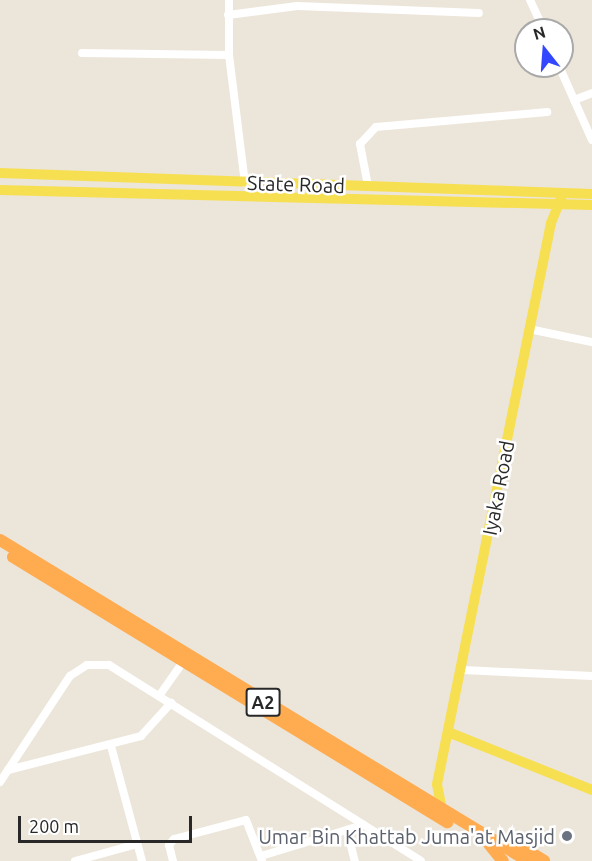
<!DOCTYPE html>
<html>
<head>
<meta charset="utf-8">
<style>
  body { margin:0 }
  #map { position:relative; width:592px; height:861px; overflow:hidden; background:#ece5d9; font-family:Ubuntu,sans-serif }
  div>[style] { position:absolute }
  .minor>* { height:8px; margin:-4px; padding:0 4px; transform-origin:4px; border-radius:4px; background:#fff }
  .major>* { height:10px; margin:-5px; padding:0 5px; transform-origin:5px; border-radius:5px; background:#f7df52 }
  .highway>* { height:12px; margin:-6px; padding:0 6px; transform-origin:6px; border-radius:6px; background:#ffab50 }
  .dots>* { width:16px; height:16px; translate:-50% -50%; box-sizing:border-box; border:3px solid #fff; border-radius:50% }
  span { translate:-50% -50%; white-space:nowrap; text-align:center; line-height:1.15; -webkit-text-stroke:5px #fff; paint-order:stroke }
  .shield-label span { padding:2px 4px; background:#fff; border:2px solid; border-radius:4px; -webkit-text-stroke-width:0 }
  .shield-label { font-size:18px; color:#282828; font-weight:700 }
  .street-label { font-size:20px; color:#282828 }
  .worship-label { font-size:20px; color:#5b616d }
  .right { translate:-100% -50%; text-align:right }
  .north { position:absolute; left:514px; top:18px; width:60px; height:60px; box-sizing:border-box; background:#fff; border:2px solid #a9a9a9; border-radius:50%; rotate:343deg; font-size:16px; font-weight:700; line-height:24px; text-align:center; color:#282828 }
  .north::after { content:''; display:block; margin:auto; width:21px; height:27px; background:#3247ff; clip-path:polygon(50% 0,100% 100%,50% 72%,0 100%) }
  .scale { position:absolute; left:18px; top:816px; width:174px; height:27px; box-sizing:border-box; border:3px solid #282828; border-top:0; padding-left:8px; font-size:18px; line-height:21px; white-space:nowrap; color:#282828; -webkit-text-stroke:4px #fff; paint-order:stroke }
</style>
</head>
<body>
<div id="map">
  <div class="minor">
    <i style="left:229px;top:0;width:55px;rotate:90deg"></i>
    <i style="left:229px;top:55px;width:129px;rotate:82.9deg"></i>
    <i style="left:530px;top:0;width:33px;rotate:65deg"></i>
    <i style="left:228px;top:15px;width:70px;rotate:-7.4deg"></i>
    <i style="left:297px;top:6px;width:182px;rotate:2.2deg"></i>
    <i style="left:82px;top:53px;width:147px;rotate:0.8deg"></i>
    <i style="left:559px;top:66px;width:81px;rotate:66deg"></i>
    <i style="left:574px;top:100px;width:19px;rotate:-21deg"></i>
    <i style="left:368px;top:186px;width:43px;rotate:-100.8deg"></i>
    <i style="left:360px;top:144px;width:23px;rotate:-47deg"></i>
    <i style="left:376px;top:127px;width:172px;rotate:-5deg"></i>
    <i style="left:529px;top:329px;width:64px;rotate:11.7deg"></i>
    <i style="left:463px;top:670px;width:129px;rotate:2.7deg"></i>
    <i style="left:159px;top:696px;width:42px;rotate:-54.8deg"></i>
    <i style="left:111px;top:746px;width:119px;rotate:74.9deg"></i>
    <i style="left:8px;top:770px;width:137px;rotate:-14.3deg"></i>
    <i style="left:141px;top:736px;width:45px;rotate:-47.7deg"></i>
    <i style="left:0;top:782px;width:127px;rotate:-56.6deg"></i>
    <i style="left:70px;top:676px;width:20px;rotate:-33deg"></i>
    <i style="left:87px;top:665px;width:22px"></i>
    <i style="left:109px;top:665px;width:368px;rotate:32.1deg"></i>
    <i style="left:347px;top:830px;width:32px;rotate:76deg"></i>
    <i style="left:261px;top:856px;width:107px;rotate:-16.9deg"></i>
    <i style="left:75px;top:861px;width:64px;rotate:-15.3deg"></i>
    <i style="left:173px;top:861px;width:16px;rotate:-104deg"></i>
    <i style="left:169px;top:845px;width:8px;rotate:-50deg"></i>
    <i style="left:174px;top:839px;width:74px;rotate:-14.8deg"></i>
    <i style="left:246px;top:820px;width:44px;rotate:68.7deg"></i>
  </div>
  <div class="major">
    <i style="left:0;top:173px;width:592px;rotate:2.03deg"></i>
    <i style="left:0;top:190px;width:592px;rotate:1.45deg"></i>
    <i style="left:448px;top:732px;width:155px;rotate:21.9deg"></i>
    <i style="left:442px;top:810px;width:26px;rotate:-101deg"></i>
    <i style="left:437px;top:784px;width:572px;rotate:-78.51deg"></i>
    <i style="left:551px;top:223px;width:32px;rotate:-68deg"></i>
  </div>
  <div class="highway">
    <i style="left:0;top:540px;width:618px;rotate:31.3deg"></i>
    <i style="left:13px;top:557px;width:509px;rotate:31.41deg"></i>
    <i style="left:489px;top:844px;width:22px;rotate:51deg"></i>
    <i style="left:517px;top:844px;width:32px;rotate:32deg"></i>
  </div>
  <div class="dots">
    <i style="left:567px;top:836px;background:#6b7280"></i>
  </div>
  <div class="shield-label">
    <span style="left:263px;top:702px">A2</span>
  </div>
  <div class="street-label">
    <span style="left:296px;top:184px;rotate:2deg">State Road</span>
    <span style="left:498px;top:488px;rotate:-79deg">Iyaka Road</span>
  </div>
  <div class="worship-label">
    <span class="right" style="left:555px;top:836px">Umar Bin Khattab Juma'at Masjid</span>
  </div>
  <div class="north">N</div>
  <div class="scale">200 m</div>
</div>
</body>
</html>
